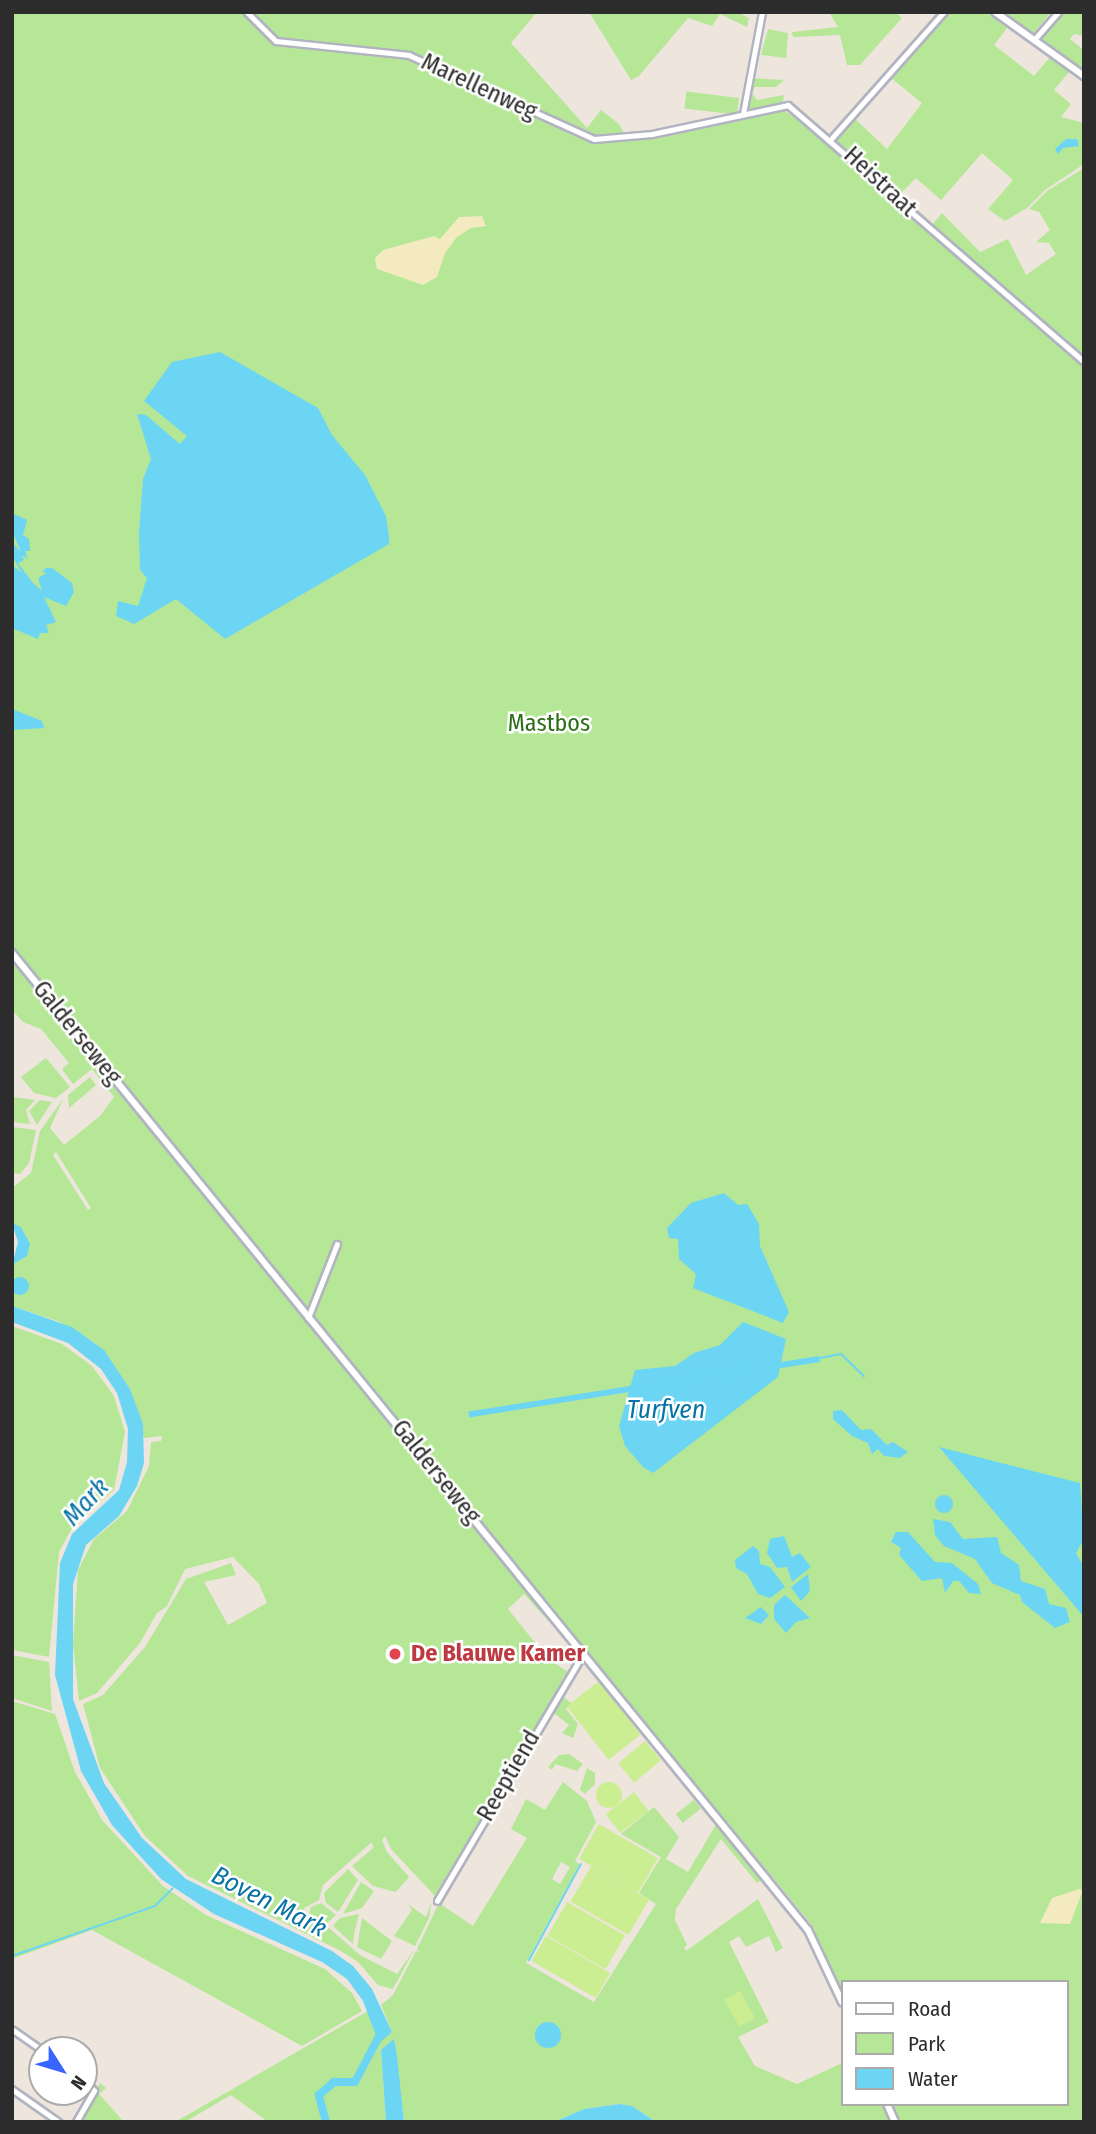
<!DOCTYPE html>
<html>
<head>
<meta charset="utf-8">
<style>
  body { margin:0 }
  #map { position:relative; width:1096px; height:2134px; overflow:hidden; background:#eee6dd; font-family:"Fira Sans Condensed",sans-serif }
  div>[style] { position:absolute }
  .green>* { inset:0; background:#b5e797; transform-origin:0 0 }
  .sand>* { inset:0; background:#f4eabf }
  .pitch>* { inset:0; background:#cbee93; transform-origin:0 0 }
  .round { border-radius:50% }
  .water>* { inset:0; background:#6cd5f4; transform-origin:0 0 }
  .stream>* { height:2px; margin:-1px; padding:0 1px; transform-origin:1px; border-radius:1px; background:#6cd5f4 }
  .river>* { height:8px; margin:-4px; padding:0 4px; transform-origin:4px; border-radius:4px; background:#6cd5f4 }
  .roads { filter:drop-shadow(2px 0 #b1b4c0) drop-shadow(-2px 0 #b1b4c0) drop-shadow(0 2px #b1b4c0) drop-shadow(0 -2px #b1b4c0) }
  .minor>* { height:4.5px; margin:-2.25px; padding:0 2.25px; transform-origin:2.25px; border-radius:2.25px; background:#fff }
  .tertiary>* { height:6px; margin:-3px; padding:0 3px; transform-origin:3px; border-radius:3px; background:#fff }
  .dots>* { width:19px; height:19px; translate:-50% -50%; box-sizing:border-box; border:4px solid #fff; border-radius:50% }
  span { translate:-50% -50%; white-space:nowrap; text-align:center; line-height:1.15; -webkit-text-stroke:5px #fff; paint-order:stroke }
  .street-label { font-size:24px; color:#2c2c2c }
  .park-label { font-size:24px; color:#2c6d17 }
  .health-label { font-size:24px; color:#be3a42; font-weight:700 }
  .left { translate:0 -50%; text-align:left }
  .water-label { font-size:26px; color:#0773a4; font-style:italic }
  .frame { position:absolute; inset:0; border:14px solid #2c2c2c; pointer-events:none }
  .legend { position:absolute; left:841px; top:1980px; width:228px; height:126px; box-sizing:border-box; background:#fff; border:2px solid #ababab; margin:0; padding:9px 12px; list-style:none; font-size:21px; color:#2c2c2c }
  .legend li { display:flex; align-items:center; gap:14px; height:35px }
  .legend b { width:35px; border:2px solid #ababab }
  .north { position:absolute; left:28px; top:2036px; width:70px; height:70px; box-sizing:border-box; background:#fff; border:2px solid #ababab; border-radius:50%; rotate:127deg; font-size:19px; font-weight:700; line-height:28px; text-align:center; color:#2c2c2c }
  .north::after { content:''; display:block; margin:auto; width:24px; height:32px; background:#3964ff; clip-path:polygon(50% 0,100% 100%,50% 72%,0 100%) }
</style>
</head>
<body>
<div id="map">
  <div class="green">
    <i style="clip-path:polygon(evenodd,12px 12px,537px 12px,511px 43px,587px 128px,601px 110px,619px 124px,628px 140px,782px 109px,833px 143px,853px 117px,887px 149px,922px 103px,891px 78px,945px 12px,986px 12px,1007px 28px,994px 45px,1034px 76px,1051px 56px,1070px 71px,1054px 90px,1071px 104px,1061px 117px,1084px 123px,1084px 164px,1045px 190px,1027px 208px,1005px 221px,988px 209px,1013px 180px,982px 153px,941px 200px,916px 178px,900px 194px,933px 224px,942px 213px,980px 252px,1008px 239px,1026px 275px,1056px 254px,1049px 243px,1036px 242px,1050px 230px,1039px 212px,1029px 209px,1047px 191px,1084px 168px,1084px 2122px,656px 2122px,632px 2106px,619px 2104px,584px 2109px,554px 2122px,404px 2122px,394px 2040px,381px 2050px,386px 2122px,268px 2122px,231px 2095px,185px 2122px,175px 2122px,368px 2011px,379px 2042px,392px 2032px,381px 2005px,393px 1995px,416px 1951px,420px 1952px,417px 1949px,439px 1903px,473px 1926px,527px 1838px,511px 1829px,526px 1799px,545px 1810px,563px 1782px,587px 1801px,596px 1822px,575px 1861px,580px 1864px,526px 1963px,594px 2002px,656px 1904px,639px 1893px,661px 1857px,621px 1834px,654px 1807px,679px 1837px,666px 1859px,688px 1872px,718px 1821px,764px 1878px,757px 1883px,721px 1839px,676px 1909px,675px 1920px,687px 1945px,684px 1947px,686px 1951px,758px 1899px,783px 1948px,776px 1952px,769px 1936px,746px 1947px,739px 1936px,729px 1942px,769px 2022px,738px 2037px,755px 2066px,797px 2084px,842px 2063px,842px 2104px,1066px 2104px,1066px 1982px,842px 1982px,842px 2002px,812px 1925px,529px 1581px,525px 1585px,573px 1648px,524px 1594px,508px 1609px,548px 1659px,568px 1672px,435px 1896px,391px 1849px,385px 1836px,382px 1840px,387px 1852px,409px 1877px,396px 1892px,373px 1886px,352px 1866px,373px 1848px,372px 1842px,323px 1885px,319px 1900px,304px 1908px,310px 1923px,329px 1928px,360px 1955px,397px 1974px,414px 1950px,393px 1989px,378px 1985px,358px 1962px,341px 1951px,188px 1876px,145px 1836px,100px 1768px,83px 1704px,103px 1695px,145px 1647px,186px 1579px,231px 1563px,236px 1575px,204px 1582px,228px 1625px,267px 1603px,259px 1584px,233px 1557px,185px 1569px,167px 1606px,157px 1613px,140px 1643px,97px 1693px,79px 1701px,73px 1643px,78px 1570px,94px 1539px,127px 1511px,149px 1466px,151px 1442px,161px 1441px,162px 1436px,144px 1438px,130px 1389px,95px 1343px,60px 1322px,12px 1306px,12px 1265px,27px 1256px,12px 1223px,12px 1188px,31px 1173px,40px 1131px,63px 1099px,50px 1128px,64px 1145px,100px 1116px,114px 1097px,92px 1069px,73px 1084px,62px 1069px,69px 1063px,41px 1029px,23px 1022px,12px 1010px,12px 12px,56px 1152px,91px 1208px,88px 1210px,53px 1155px,56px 1152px,12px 12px,561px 1862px,570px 1867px,560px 1884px,552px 1879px,561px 1862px)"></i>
    <i style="clip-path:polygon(589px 12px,737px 12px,749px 18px,747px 27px,720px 14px,712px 26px,688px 18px,639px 76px,631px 80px)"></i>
    <i style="clip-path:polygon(829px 12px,895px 12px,902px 18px,860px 65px,847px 65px,840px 35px,793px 37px,792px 32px,838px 27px)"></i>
    <i style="clip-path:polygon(1000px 12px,1051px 12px,1032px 35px)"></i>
    <i style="clip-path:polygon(1061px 12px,1084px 12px,1084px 36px,1074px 34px,1070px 39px,1084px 50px,1084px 73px,1041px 41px)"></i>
    <i style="clip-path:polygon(768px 29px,788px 33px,786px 58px,761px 55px)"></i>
    <i style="clip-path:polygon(750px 78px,784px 80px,776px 87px,755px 87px,752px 93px,757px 100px,784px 95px,783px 102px,748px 110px)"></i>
    <i style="left:739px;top:98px;width:17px;height:53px;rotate:97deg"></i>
    <i style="clip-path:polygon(46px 1058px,70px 1087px,56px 1098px,34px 1093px,21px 1077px)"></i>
    <i style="clip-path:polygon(90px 1077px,96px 1085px,69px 1108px,68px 1095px)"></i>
    <i style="clip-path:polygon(12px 1097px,35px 1100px,26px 1110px,30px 1124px,12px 1122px)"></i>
    <i style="clip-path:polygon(40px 1100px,52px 1102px,37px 1125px,29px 1111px)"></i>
    <i style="clip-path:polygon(12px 1127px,36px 1130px,29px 1163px,20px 1174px,12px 1173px)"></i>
    <i style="clip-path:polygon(12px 1326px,62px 1344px,92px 1366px,114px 1396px,125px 1432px,114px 1490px,72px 1528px,59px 1552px,49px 1657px,12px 1650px)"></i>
    <i style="clip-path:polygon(12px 1655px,49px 1662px,52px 1711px,12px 1698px)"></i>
    <i style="clip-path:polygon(561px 1695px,571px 1703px,566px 1709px,578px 1724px,573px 1738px,562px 1733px,569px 1725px,551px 1711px)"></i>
    <i style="clip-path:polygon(12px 1701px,55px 1714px,75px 1772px,102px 1820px,163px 1886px,206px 1915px,325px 1969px,352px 1993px,362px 2011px,302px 2046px,92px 1930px,12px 1959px)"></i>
    <i style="clip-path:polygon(569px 1754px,583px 1764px,577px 1771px,555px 1764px,552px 1770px,548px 1767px,559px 1755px)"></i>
    <i style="clip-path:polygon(587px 1768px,595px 1773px,595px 1784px,585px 1794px,580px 1790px)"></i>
    <i style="left:694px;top:1800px;width:11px;height:23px;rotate:52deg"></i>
    <i style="clip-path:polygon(348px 1869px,358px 1880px,338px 1912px,326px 1903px,324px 1893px)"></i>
    <i style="clip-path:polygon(361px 1882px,374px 1891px,362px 1908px,343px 1914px)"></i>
    <i style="clip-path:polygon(432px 1901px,429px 1918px,415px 1946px,394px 1936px,412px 1910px,408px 1904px,426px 1917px)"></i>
    <i style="clip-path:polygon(321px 1903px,336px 1915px,325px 1925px,309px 1914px,311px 1907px)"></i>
    <i style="clip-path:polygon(359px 1914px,354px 1934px,353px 1944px,333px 1926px,340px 1918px)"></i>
    <i style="clip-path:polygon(362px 1918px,392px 1941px,381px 1959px,357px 1947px)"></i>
    <i style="clip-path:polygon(100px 2083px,106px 2088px,99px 2094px,124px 2122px,82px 2122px)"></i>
  </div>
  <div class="sand">
    <i style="clip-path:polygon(482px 216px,486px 226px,471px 228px,457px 237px,445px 253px,437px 277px,423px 285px,377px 269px,375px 258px,383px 250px,434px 236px,440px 239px,459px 217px)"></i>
    <i style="clip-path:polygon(1079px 1889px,1083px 1890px,1070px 1924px,1040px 1923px,1052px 1898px)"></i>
  </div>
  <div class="pitch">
    <i style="left:599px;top:1681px;width:68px;height:41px;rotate:52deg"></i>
    <i style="left:645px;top:1741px;width:25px;height:35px;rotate:50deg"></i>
    <i class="round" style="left:596px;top:1782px;width:26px;height:26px"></i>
    <i style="left:634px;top:1792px;width:24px;height:36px;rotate:52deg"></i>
    <i style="left:599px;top:1824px;width:68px;height:40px;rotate:30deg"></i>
    <i style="left:591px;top:1866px;width:67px;height:41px;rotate:30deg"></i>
    <i style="left:567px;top:1902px;width:67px;height:39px;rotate:30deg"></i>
    <i style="left:546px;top:1936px;width:74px;height:29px;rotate:30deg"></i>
    <i style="left:740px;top:1991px;width:31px;height:18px;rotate:61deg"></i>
  </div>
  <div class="water">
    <i style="clip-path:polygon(1066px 139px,1077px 139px,1079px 146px,1063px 148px,1058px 154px,1055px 149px)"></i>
    <i style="clip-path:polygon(220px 352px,318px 408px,332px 435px,365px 475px,386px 516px,389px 537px,389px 544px,225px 639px,176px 599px,134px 624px,116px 616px,118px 601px,138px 606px,147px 578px,140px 570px,139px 532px,143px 479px,151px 459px,137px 414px,146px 415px,180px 444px,187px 436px,144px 401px,172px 362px)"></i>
    <i style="clip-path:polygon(12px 513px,27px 520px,23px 535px,29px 539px,30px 551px,25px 551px,28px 559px,22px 555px,24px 560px,18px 563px,33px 583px,42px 591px,38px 578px,47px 573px,42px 572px,46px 568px,52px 568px,72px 583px,74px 592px,66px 606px,44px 597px,56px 622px,46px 625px,49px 633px,40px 633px,38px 639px,12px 628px,12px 565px,22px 573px,12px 556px,12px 542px,21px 552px,12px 531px)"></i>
    <i style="clip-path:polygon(12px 709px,42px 721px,44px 728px,12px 730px)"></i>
    <i style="clip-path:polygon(724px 1193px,738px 1205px,747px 1204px,759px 1224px,760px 1246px,789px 1312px,783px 1323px,693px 1288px,696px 1274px,679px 1259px,678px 1239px,669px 1238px,667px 1228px,691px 1203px)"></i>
    <i style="clip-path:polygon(12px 1223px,21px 1227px,30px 1244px,27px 1256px,12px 1265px,18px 1242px)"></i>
    <i class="round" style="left:11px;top:1277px;width:18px;height:18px"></i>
    <i style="clip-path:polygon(12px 1306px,72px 1327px,104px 1350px,130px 1389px,143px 1424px,144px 1463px,137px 1486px,119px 1516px,86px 1545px,73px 1584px,73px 1699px,104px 1783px,142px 1838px,186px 1879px,332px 1951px,353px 1966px,372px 1989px,392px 2032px,379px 2043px,363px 2001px,347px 1979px,322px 1962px,214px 1914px,161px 1879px,112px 1825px,81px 1771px,55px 1675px,60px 1563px,72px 1534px,119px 1490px,127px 1462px,128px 1429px,117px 1393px,101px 1369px,68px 1343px,12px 1322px)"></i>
    <i style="clip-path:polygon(743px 1322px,786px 1339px,778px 1377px,653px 1473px,643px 1467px,625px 1446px,619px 1426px,635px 1370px,675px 1366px,694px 1353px,720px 1345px)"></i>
    <i style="left:819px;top:1356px;width:6px;height:355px;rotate:81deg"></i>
    <i style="clip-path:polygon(842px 1410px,861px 1430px,871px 1429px,887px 1445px,893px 1442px,908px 1452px,900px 1458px,884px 1456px,878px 1449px,872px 1454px,868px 1443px,852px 1436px,833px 1419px,833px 1411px)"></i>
    <i style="clip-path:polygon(939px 1447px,1080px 1483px,1084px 1539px,1076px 1553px,1084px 1567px,1084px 1617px)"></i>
    <i class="round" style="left:935px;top:1495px;width:18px;height:18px"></i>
    <i style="clip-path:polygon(933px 1519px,950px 1522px,963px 1539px,997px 1537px,1001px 1553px,1019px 1565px,1021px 1581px,1045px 1589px,1049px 1604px,1066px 1608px,1070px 1622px,1055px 1628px,1022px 1602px,1020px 1595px,992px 1583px,975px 1559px,944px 1546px,935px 1535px)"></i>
    <i style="clip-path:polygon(896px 1532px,908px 1532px,935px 1562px,952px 1563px,978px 1584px,981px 1594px,969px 1593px,959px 1581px,953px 1581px,945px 1593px,942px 1578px,922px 1581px,899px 1555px,901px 1548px,891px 1542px)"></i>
    <i style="clip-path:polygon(784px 1536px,792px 1557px,800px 1553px,811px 1567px,792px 1582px,787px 1567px,777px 1568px,767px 1553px,770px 1539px)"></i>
    <i style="clip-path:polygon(753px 1546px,759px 1551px,760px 1564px,770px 1567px,785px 1587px,770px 1598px,758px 1594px,747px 1574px,736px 1568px,735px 1560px)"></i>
    <i style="clip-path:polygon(808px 1574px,810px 1591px,801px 1601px,791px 1587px)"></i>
    <i style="clip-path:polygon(785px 1595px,810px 1618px,796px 1622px,786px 1633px,774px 1619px,774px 1605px)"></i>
    <i style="clip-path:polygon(761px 1607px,769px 1615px,761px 1624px,745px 1618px)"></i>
    <i class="round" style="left:535px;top:2022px;width:26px;height:26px"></i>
    <i style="clip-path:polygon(394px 2039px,397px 2056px,404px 2122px,386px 2122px,381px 2050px)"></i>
    <i style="clip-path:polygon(619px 2104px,632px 2106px,656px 2122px,554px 2122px,584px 2109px)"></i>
  </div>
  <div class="stream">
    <i style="left:820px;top:1358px;width:21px;rotate:-11deg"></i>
    <i style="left:841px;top:1354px;width:32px;rotate:44deg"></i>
    <i style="left:12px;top:1956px;width:151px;rotate:-19.3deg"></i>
    <i style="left:155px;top:1906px;width:25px;rotate:-45deg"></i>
    <i style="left:529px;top:1960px;width:109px;rotate:-61.6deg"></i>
  </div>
  <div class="river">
    <i style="left:326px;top:2122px;width:28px;rotate:-105deg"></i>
    <i style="left:319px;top:2095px;width:20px;rotate:-41deg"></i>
    <i style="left:334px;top:2082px;width:21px"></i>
    <i style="left:355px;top:2082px;width:60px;rotate:-62.2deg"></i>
  </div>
  <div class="roads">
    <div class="minor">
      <i style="left:247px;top:12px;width:41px;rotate:45deg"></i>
      <i style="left:276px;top:41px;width:134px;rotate:6deg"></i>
      <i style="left:409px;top:55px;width:203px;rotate:24.4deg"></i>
      <i style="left:594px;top:139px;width:58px;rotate:-4.9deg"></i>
      <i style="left:652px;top:134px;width:139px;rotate:-12deg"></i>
      <i style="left:788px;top:105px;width:391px;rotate:40.9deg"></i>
      <i style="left:1034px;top:40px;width:37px;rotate:-49deg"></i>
      <i style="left:743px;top:114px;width:104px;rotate:-79.4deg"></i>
      <i style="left:832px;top:138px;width:169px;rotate:-48.4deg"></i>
      <i style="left:308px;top:1318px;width:79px;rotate:-68.6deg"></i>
      <i style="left:437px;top:1901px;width:287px;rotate:-59.4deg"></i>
      <i style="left:12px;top:2029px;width:37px;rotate:35deg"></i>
      <i style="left:12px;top:2089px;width:57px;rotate:35.1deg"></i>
      <i style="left:76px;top:2122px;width:36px;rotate:-60deg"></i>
      <i style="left:94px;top:2091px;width:15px;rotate:-132deg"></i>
    </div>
    <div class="tertiary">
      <i style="left:995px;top:12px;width:110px;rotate:35.7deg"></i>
      <i style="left:12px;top:953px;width:1260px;rotate:50.83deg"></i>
      <i style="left:808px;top:1930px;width:80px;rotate:64.7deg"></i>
      <i style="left:887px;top:2104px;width:20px;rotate:66deg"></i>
    </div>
  </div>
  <div class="dots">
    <i style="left:395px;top:1654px;background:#e0444e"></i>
  </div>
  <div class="street-label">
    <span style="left:479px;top:87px;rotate:25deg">Marellenweg</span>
    <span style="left:880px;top:182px;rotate:43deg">Heistraat</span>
    <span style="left:77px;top:1033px;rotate:51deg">Galderseweg</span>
    <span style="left:436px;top:1472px;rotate:51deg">Galderseweg</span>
    <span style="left:509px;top:1776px;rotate:-60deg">Reeptiend</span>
  </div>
  <div class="park-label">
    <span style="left:549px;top:724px">Mastbos</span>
  </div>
  <div class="health-label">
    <span class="left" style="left:411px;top:1654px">De Blauwe Kamer</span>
  </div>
  <div class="water-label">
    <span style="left:666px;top:1410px">Turfven</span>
    <span style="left:86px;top:1502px;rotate:-47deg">Mark</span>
    <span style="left:269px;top:1902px;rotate:27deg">Boven Mark</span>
  </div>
  <div class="frame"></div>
  <ul class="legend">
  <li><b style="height:9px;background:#fff"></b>Road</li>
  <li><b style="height:19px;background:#b5e797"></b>Park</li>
  <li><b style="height:19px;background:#6cd5f4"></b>Water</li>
  </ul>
  <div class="north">N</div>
</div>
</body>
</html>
